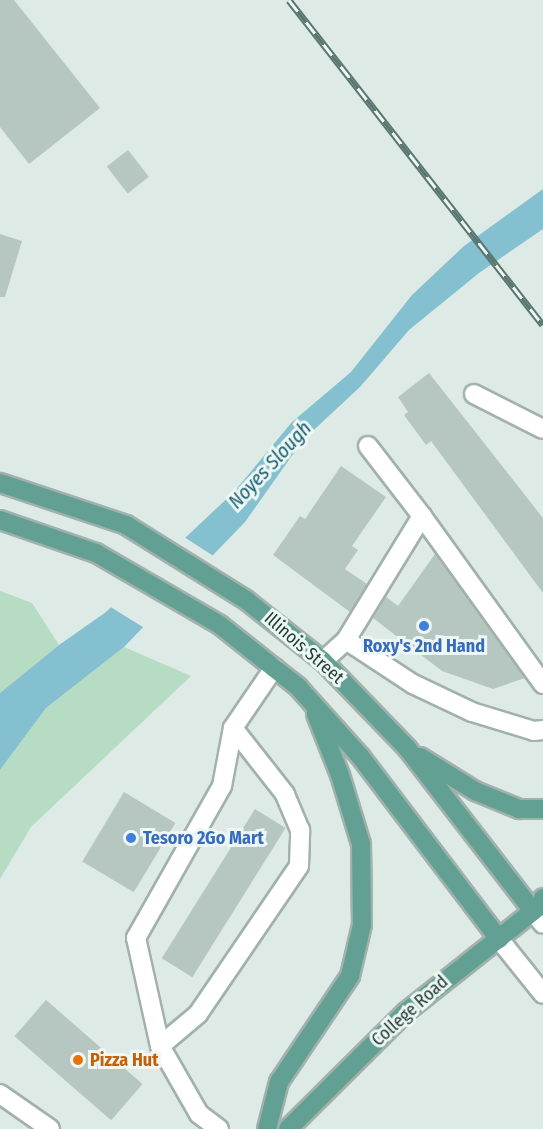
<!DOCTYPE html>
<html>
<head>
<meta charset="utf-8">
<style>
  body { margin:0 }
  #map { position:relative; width:543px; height:1129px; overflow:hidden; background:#deeae5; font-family:"Fira Sans Condensed",sans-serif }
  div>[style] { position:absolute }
  .green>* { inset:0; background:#b6dcc3 }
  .water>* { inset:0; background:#85c0d0 }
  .pier>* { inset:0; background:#deeae5 }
  .building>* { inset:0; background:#b6c7c1; transform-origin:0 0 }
  .roads { filter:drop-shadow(2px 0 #a1b1ac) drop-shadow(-2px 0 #a1b1ac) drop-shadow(0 2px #a1b1ac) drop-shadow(0 -2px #a1b1ac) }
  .minor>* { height:18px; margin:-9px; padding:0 9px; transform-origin:9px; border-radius:9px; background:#fff }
  .major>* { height:18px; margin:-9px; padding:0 9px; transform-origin:9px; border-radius:9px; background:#62a094 }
  .rail>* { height:7px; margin-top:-3.5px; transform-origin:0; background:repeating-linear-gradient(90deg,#eef7f3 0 14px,#597670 0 28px); box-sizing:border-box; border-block:2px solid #597670 }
  .dots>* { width:16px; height:16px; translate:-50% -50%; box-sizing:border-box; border:3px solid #eef7f3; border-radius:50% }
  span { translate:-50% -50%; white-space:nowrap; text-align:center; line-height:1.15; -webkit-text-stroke:6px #eef7f3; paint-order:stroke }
  .shop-label { font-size:18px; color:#366cbe; font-weight:700 }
  .left { translate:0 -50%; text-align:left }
  .street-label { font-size:18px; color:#1f3934 }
  .food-label { font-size:18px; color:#c56008; font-weight:700 }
  .water-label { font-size:20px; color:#1a6075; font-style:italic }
</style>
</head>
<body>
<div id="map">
  <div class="green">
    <i style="clip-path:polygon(0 591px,32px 603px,59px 645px,0 693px)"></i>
    <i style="clip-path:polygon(124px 647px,191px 676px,31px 827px,0 879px,0 770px,46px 708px)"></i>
  </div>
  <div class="water">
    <i style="clip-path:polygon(543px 189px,543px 229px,479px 273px,409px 330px,360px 387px,303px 440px,245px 522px,124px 647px,46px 708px,0 770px,0 693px,59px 645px,106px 612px,234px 492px,292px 422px,351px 372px,412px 295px,464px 246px)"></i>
  </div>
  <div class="pier">
    <i style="clip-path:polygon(181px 535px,215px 557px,146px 629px,109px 606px)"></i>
  </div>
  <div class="building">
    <i style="clip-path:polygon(0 0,14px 0,100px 108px,29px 164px,0 127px)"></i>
    <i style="left:128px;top:150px;width:34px;height:27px;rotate:52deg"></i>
    <i style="clip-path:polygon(0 234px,22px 241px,5px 297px,0 297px)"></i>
    <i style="clip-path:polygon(429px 373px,543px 518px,543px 593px,431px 441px,426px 445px,404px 415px,408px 412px,398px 397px)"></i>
    <i style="clip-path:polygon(341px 466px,386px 497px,352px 546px,358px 550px,345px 569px,367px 584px,350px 612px,273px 555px,300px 516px,305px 519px)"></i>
    <i style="clip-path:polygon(435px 554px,525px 678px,493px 689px,442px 671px,373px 618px,386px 597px,398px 606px)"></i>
    <i style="left:124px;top:792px;width:60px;height:81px;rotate:31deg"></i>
    <i style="left:255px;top:809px;width:36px;height:176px;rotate:32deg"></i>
    <i style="left:46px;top:1000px;width:128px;height:48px;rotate:41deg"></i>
  </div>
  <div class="roads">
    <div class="minor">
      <i style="left:474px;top:394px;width:77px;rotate:26.9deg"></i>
      <i style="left:368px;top:446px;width:88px;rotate:52.4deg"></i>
      <i style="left:323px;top:661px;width:31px;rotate:-42deg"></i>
      <i style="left:543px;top:684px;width:207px;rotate:-125.8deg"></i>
      <i style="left:422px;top:516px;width:145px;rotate:121.5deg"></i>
      <i style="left:346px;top:640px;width:80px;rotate:33.3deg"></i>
      <i style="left:413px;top:684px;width:65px;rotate:25.4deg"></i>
      <i style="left:472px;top:712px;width:65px;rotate:17deg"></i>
      <i style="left:534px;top:731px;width:9px;rotate:-6deg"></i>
      <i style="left:533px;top:911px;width:16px;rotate:52deg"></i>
      <i style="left:499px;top:939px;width:70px;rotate:51.3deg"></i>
      <i style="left:160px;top:1046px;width:50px;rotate:-40.1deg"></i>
      <i style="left:198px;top:1014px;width:179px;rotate:-55.7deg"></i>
      <i style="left:299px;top:866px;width:36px;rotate:-88deg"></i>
      <i style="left:300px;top:830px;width:39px;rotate:-113deg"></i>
      <i style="left:285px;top:794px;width:84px;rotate:-128.2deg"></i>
      <i style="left:0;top:1094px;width:61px;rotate:35deg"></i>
      <i style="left:219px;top:1129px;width:25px;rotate:-143deg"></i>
      <i style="left:199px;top:1114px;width:78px;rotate:-119.8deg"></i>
      <i style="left:160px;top:1046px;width:111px;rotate:-102.5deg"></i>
      <i style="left:136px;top:938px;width:175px;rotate:-60.5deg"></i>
      <i style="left:222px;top:786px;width:59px;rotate:-79.3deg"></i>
      <i style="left:233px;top:728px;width:73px;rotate:-55.7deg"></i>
    </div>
    <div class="major">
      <i style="left:0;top:483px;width:133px;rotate:18.4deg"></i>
      <i style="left:126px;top:525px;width:142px;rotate:32deg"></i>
      <i style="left:246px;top:600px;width:98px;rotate:38.4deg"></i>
      <i style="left:323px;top:661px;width:121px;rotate:46deg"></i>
      <i style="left:407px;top:748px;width:206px;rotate:52.3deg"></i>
      <i style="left:0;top:520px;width:102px;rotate:19deg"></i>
      <i style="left:96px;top:553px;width:143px;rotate:30.1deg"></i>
      <i style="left:220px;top:625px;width:69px;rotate:38.5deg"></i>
      <i style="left:274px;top:668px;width:31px;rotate:38deg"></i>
      <i style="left:298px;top:687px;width:93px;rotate:48.1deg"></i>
      <i style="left:360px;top:756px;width:230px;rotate:52.8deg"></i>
      <i style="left:420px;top:757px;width:65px;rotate:31.7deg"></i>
      <i style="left:475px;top:791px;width:48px;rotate:22.2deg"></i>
      <i style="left:519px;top:809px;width:24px"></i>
      <i style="left:267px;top:1129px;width:49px;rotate:-75.7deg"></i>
      <i style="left:279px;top:1082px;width:128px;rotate:-56.2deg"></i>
      <i style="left:350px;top:976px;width:52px;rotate:-76.8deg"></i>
      <i style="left:362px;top:925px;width:81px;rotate:-90.7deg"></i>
      <i style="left:361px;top:844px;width:72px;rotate:-106.9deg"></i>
      <i style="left:340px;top:775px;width:66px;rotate:-111.5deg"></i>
      <i style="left:288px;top:1129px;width:166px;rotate:-44.8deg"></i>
      <i style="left:406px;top:1012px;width:172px;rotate:-38.4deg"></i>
      <i style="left:541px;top:905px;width:7px;rotate:-74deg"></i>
    </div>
  </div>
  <div class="rail">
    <i style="left:289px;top:0;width:412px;rotate:52deg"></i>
  </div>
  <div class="dots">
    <i style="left:424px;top:626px;background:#3f7fe0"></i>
    <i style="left:131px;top:838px;background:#3f7fe0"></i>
    <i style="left:78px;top:1060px;background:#e8710a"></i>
  </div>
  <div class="shop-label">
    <span style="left:424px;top:646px">Roxy's 2nd Hand</span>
    <span class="left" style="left:143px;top:838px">Tesoro 2Go Mart</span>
  </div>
  <div class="street-label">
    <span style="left:304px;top:648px;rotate:41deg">Illinois Street</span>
    <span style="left:410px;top:1011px;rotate:-42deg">College Road</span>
  </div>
  <div class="food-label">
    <span class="left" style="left:90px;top:1060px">Pizza Hut</span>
  </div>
  <div class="water-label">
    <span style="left:270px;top:465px;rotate:-47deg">Noyes Slough</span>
  </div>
</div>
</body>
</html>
